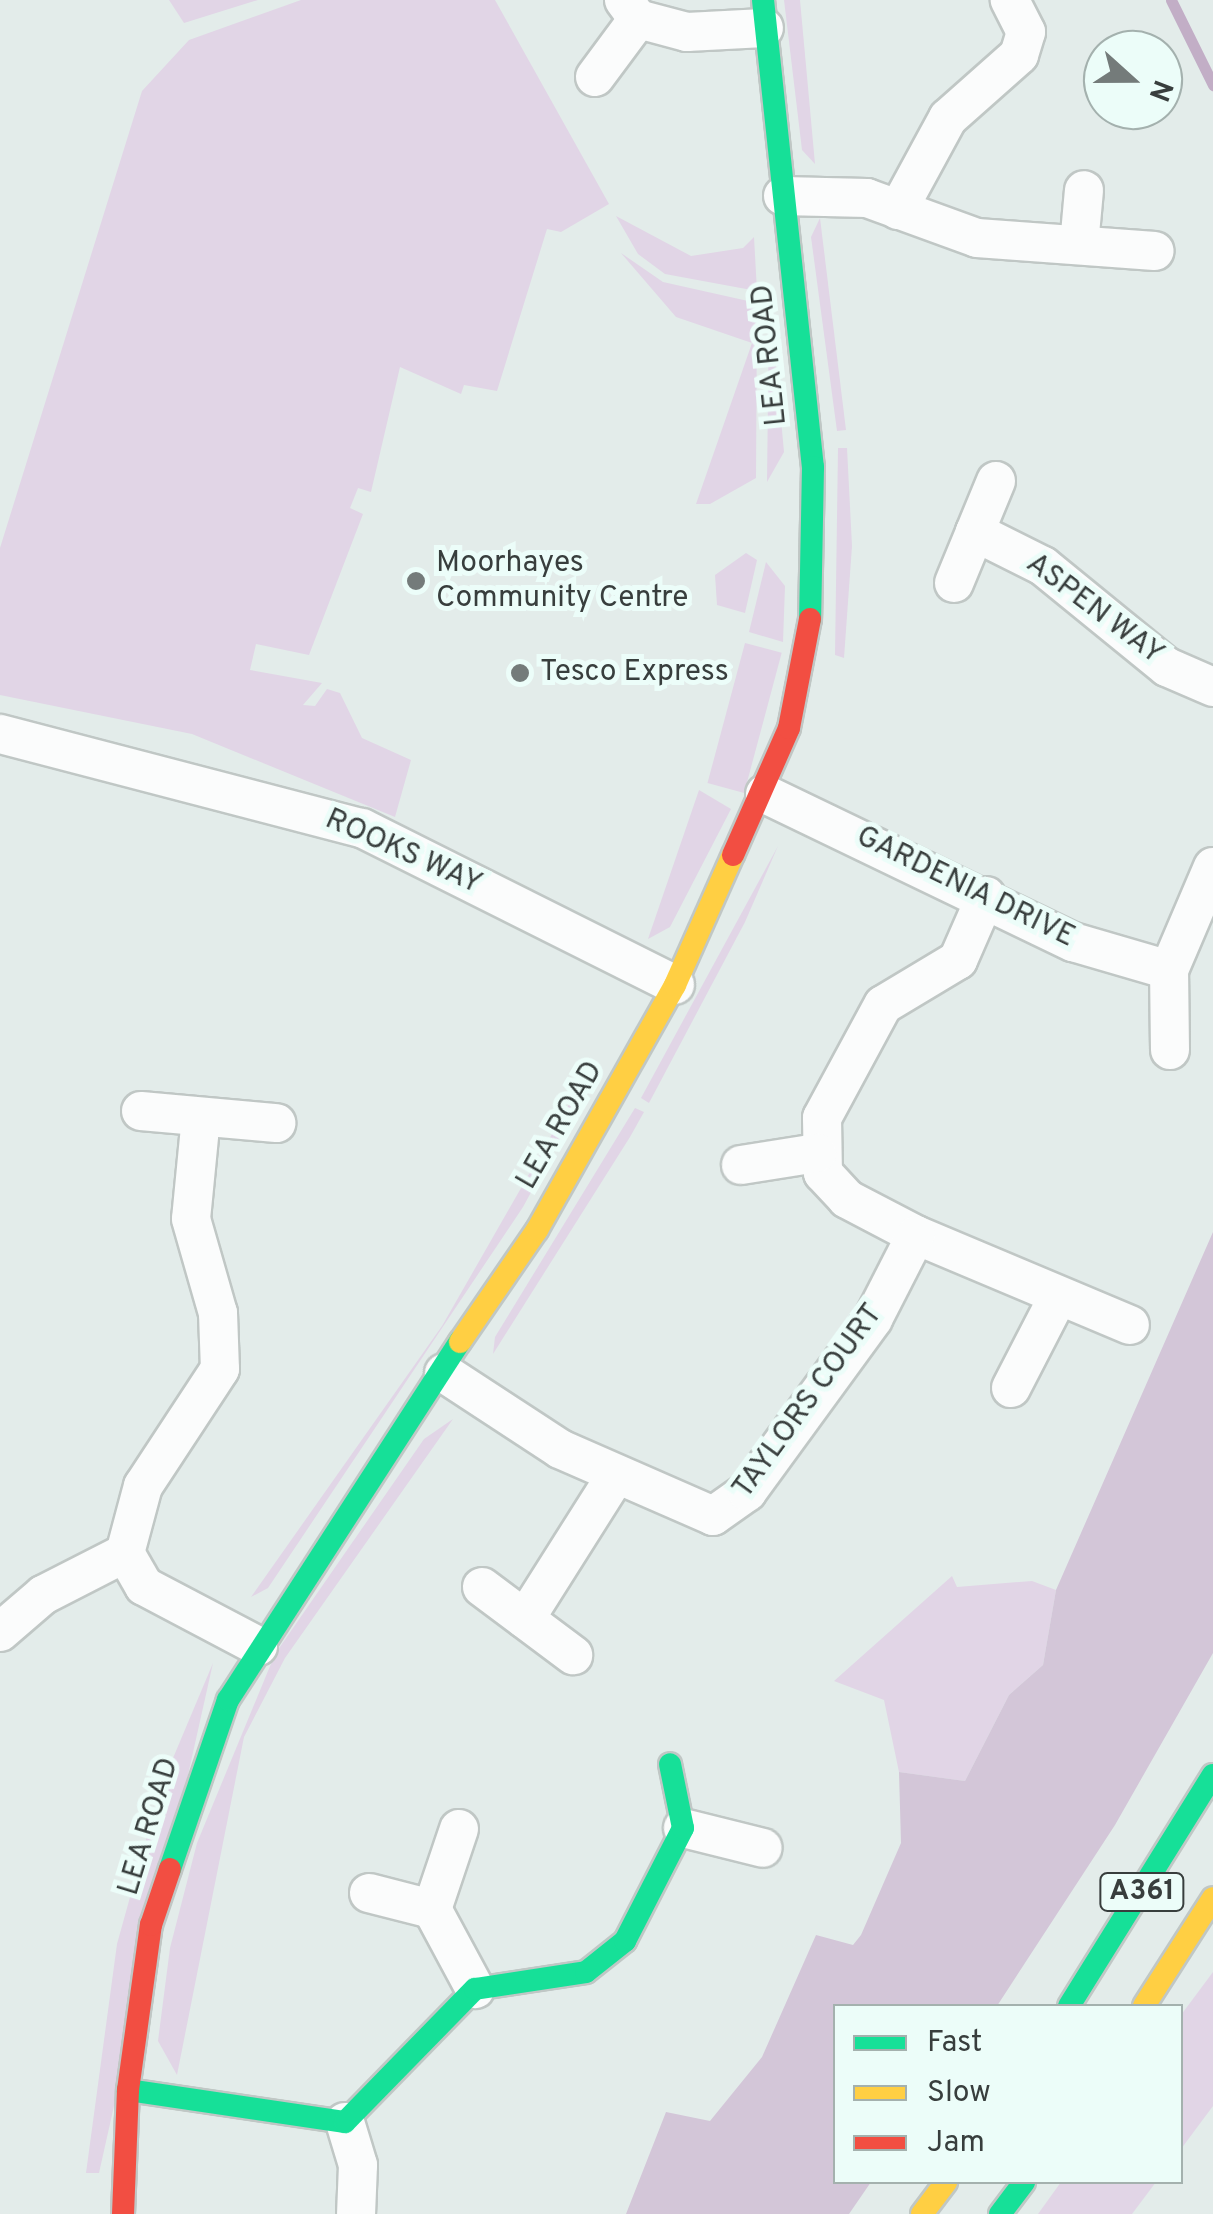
<!DOCTYPE html>
<html>
<head>
<meta charset="utf-8">
<style>
  body { margin:0 }
  #map { position:relative; width:1213px; height:2214px; overflow:hidden; background:#e3ecea; font-family:Overpass,sans-serif }
  div>[style] { position:absolute }
  .green>* { inset:0; background:#e1d5e6; transform-origin:0 0 }
  .forest>* { inset:0; background:#d3c6d8 }
  .stream>* { height:11px; margin:-5.5px; padding:0 5.5px; transform-origin:5.5px; border-radius:5.5px; background:#c2aec6 }
  .roads { filter:drop-shadow(2px 0 #c0c7c5) drop-shadow(-2px 0 #c0c7c5) drop-shadow(0 2px #c0c7c5) drop-shadow(0 -2px #c0c7c5) }
  .street>* { height:38px; margin:-19px; padding:0 19px; transform-origin:19px; border-radius:19px; background:#fbfcfc }
  .fast>* { height:22px; margin:-11px; padding:0 11px; transform-origin:11px; border-radius:11px; background:#16e098 }
  .slow>* { height:22px; margin:-11px; padding:0 11px; transform-origin:11px; border-radius:11px; background:#ffcf43 }
  .jam>* { height:22px; margin:-11px; padding:0 11px; transform-origin:11px; border-radius:11px; background:#f24e42 }
  .dots>* { width:28px; height:28px; translate:-50% -50%; box-sizing:border-box; border:5px solid #ecfdf9; border-radius:50% }
  span { translate:-50% -50%; white-space:nowrap; text-align:center; line-height:1.15; -webkit-text-stroke:10px #ecfdf9; paint-order:stroke }
  .shield-label span { padding:2px 8px; background:#ecfdf9; border:2px solid; border-radius:8px; -webkit-text-stroke-width:0 }
  .shield-label { font-size:28px; color:#383e3d; font-weight:700 }
  .street-label { font-size:30px; color:#383e3d }
  .poi-label { font-size:30px; color:#383e3d }
  .left { translate:0 -50%; text-align:left }
  .legend { position:absolute; left:833px; top:2004px; width:350px; height:180px; box-sizing:border-box; background:#ecfdf9; border:2px solid #a4b1ae; margin:0; padding:12px 18px; list-style:none; font-size:30px; color:#383e3d }
  .legend li { display:flex; align-items:center; gap:20px; height:50px }
  .legend b { width:50px; border:2px solid #a4b1ae }
  .north { position:absolute; left:1083px; top:30px; width:100px; height:100px; box-sizing:border-box; background:#ecfdf9; border:2px solid #a4b1ae; border-radius:50%; rotate:111deg; font-size:28px; font-weight:700; line-height:40px; text-align:center; color:#383e3d }
  .north::after { content:''; display:block; margin:auto; width:35px; height:45px; background:#747b7a; clip-path:polygon(50% 0,100% 100%,50% 72%,0 100%) }
</style>
</head>
<body>
<div id="map">
  <div class="green">
    <i style="clip-path:polygon(169px 0,258px 0,184px 23px)"></i>
    <i style="clip-path:polygon(301px 0,495px 0,609px 204px,561px 232px,547px 229px,497px 391px,464px 385px,461px 394px,400px 367px,371px 492px,358px 488px,350px 508px,363px 514px,309px 655px,256px 644px,250px 670px,322px 683px,303px 705px,315px 706px,327px 689px,340px 693px,362px 738px,411px 760px,395px 817px,192px 734px,0 695px,0 548px,142px 91px,189px 40px)"></i>
    <i style="clip-path:polygon(784px 0,800px 0,815px 164px,802px 150px)"></i>
    <i style="clip-path:polygon(616px 216px,691px 256px,743px 248px,754px 237px,757px 291px,665px 274px,638px 254px)"></i>
    <i style="clip-path:polygon(820px 218px,846px 430px,837px 431px,811px 237px)"></i>
    <i style="clip-path:polygon(621px 253px,663px 282px,757px 303px,756px 478px,710px 504px,696px 504px,752px 343px,676px 317px)"></i>
    <i style="clip-path:polygon(771px 311px,784px 452px,767px 482px,769px 312px)"></i>
    <i style="clip-path:polygon(838px 448px,847px 448px,852px 546px,844px 658px,835px 655px)"></i>
    <i style="clip-path:polygon(746px 553px,757px 560px,745px 613px,717px 605px,715px 575px)"></i>
    <i style="clip-path:polygon(766px 562px,785px 586px,783px 642px,749px 632px)"></i>
    <i style="left:745px;top:643px;width:38px;height:145px;rotate:15deg"></i>
    <i style="clip-path:polygon(699px 790px,731px 809px,670px 927px,648px 939px)"></i>
    <i style="clip-path:polygon(778px 846px,745px 922px,649px 1103px,641px 1098px)"></i>
    <i style="clip-path:polygon(583px 1080px,590px 1084px,523px 1207px,268px 1588px,251px 1597px,442px 1326px)"></i>
    <i style="clip-path:polygon(635px 1108px,644px 1112px,630px 1137px,493px 1354px,495px 1337px)"></i>
    <i style="clip-path:polygon(453px 1419px,285px 1658px,244px 1737px,177px 2075px,158px 2041px,170px 1948px,197px 1843px,275px 1654px,424px 1439px)"></i>
    <i style="clip-path:polygon(952px 1576px,957px 1587px,1032px 1581px,1056px 1590px,1043px 1665px,1009px 1695px,965px 1781px,899px 1772px,884px 1700px,834px 1681px)"></i>
    <i style="clip-path:polygon(213px 1663px,99px 2173px,86px 2173px,117px 1944px,160px 1789px)"></i>
    <i style="clip-path:polygon(1213px 1972px,1213px 2106px,1181px 2149px,1181px 2015px)"></i>
    <i style="clip-path:polygon(1061px 2182px,1156px 2182px,1132px 2214px,1038px 2214px)"></i>
  </div>
  <div class="forest">
    <i style="clip-path:polygon(1213px 1232px,1213px 1653px,1115px 1825px,997px 2006px,836px 2006px,836px 2182px,871px 2182px,849px 2214px,626px 2214px,666px 2112px,710px 2121px,762px 2057px,816px 1935px,853px 1945px,861px 1935px,901px 1843px,899px 1772px,965px 1781px,1009px 1695px,1043px 1665px,1056px 1590px)"></i>
  </div>
  <div class="stream">
    <i style="left:1171px;top:0;width:95px;rotate:63.7deg"></i>
  </div>
  <div class="roads">
    <div class="street">
      <i style="left:624px;top:0;width:24px;rotate:54deg"></i>
      <i style="left:638px;top:19px;width:51px;rotate:14.9deg"></i>
      <i style="left:687px;top:32px;width:77px;rotate:-3deg"></i>
      <i style="left:595px;top:77px;width:72px;rotate:-53.4deg"></i>
      <i style="left:783px;top:196px;width:84px;rotate:1.4deg"></i>
      <i style="left:867px;top:198px;width:117px;rotate:20deg"></i>
      <i style="left:977px;top:238px;width:178px;rotate:4.2deg"></i>
      <i style="left:898px;top:210px;width:105px;rotate:-61.5deg"></i>
      <i style="left:948px;top:118px;width:95px;rotate:-41.6deg"></i>
      <i style="left:1019px;top:55px;width:24px;rotate:-73deg"></i>
      <i style="left:1026px;top:32px;width:36px;rotate:-117deg"></i>
      <i style="left:1079px;top:245px;width:55px;rotate:-84.8deg"></i>
      <i style="left:996px;top:481px;width:55px;rotate:112.4deg"></i>
      <i style="left:975px;top:532px;width:76px;rotate:26.6deg"></i>
      <i style="left:1043px;top:566px;width:160px;rotate:39.2deg"></i>
      <i style="left:1167px;top:667px;width:50px;rotate:23.5deg"></i>
      <i style="left:954px;top:583px;width:55px;rotate:-67.6deg"></i>
      <i style="left:0;top:734px;width:374px;rotate:14.6deg"></i>
      <i style="left:362px;top:828px;width:350px;rotate:26.6deg"></i>
      <i style="left:765px;top:794px;width:342px;rotate:25.7deg"></i>
      <i style="left:1073px;top:942px;width:100px;rotate:16.3deg"></i>
      <i style="left:986px;top:896px;width:70px;rotate:113.6deg"></i>
      <i style="left:958px;top:960px;width:87px;rotate:149deg"></i>
      <i style="left:883px;top:1005px;width:128px;rotate:118.4deg"></i>
      <i style="left:822px;top:1118px;width:55px;rotate:89deg"></i>
      <i style="left:823px;top:1173px;width:35px;rotate:47deg"></i>
      <i style="left:847px;top:1199px;width:78px;rotate:27.6deg"></i>
      <i style="left:916px;top:1235px;width:232px;rotate:22.8deg"></i>
      <i style="left:1170px;top:1050px;width:80px;rotate:-90.7deg"></i>
      <i style="left:1169px;top:970px;width:112px;rotate:-66.9deg"></i>
      <i style="left:141px;top:1111px;width:136px;rotate:5.1deg"></i>
      <i style="left:201px;top:1117px;width:102px;rotate:95.6deg"></i>
      <i style="left:191px;top:1219px;width:98px;rotate:74deg"></i>
      <i style="left:218px;top:1313px;width:56px;rotate:88deg"></i>
      <i style="left:220px;top:1369px;width:140px;rotate:123.3deg"></i>
      <i style="left:143px;top:1486px;width:69px;rotate:105deg"></i>
      <i style="left:125px;top:1553px;width:38px;rotate:60deg"></i>
      <i style="left:144px;top:1586px;width:129px;rotate:27.8deg"></i>
      <i style="left:741px;top:1165px;width:77px;rotate:-9deg"></i>
      <i style="left:444px;top:1373px;width:139px;rotate:33.2deg"></i>
      <i style="left:560px;top:1449px;width:167px;rotate:23.6deg"></i>
      <i style="left:713px;top:1516px;width:42px;rotate:-35.2deg"></i>
      <i style="left:747px;top:1492px;width:214px;rotate:-53.9deg"></i>
      <i style="left:873px;top:1319px;width:94px;rotate:-62.9deg"></i>
      <i style="left:1011px;top:1388px;width:100px;rotate:-62.7deg"></i>
      <i style="left:482px;top:1587px;width:114px;rotate:36.8deg"></i>
      <i style="left:525px;top:1619px;width:170px;rotate:-57.7deg"></i>
      <i style="left:0;top:1632px;width:57px;rotate:-40.7deg"></i>
      <i style="left:43px;top:1595px;width:92px;rotate:-27.1deg"></i>
      <i style="left:683px;top:1828px;width:82px;rotate:14deg"></i>
      <i style="left:459px;top:1829px;width:84px;rotate:108.6deg"></i>
      <i style="left:432px;top:1909px;width:91px;rotate:61.7deg"></i>
      <i style="left:369px;top:1893px;width:65px;rotate:14.3deg"></i>
      <i style="left:345px;top:2122px;width:45px;rotate:73.2deg"></i>
      <i style="left:358px;top:2165px;width:49px;rotate:92.3deg"></i>
    </div>
    <div class="fast">
      <i style="left:763px;top:0;width:470px;rotate:83.9deg"></i>
      <i style="left:813px;top:467px;width:152px;rotate:91.1deg"></i>
      <i style="left:170px;top:1869px;width:179px;rotate:-71.1deg"></i>
      <i style="left:228px;top:1700px;width:427px;rotate:-57.1deg"></i>
      <i style="left:1069px;top:2006px;width:272px;rotate:-58.1deg"></i>
      <i style="left:128px;top:2090px;width:219px;rotate:8.4deg"></i>
      <i style="left:345px;top:2122px;width:186px;rotate:-45.7deg"></i>
      <i style="left:475px;top:1989px;width:112px;rotate:-8.7deg"></i>
      <i style="left:586px;top:1972px;width:50px;rotate:-38.5deg"></i>
      <i style="left:625px;top:1941px;width:127px;rotate:-62.8deg"></i>
      <i style="left:683px;top:1828px;width:65px;rotate:-101.5deg"></i>
      <i style="left:1000px;top:2214px;width:40px;rotate:-53deg"></i>
    </div>
    <div class="slow">
      <i style="left:460px;top:1342px;width:136px;rotate:-55.5deg"></i>
      <i style="left:537px;top:1230px;width:281px;rotate:-60.6deg"></i>
      <i style="left:675px;top:985px;width:142px;rotate:-66deg"></i>
      <i style="left:1144px;top:2006px;width:128px;rotate:-57.4deg"></i>
      <i style="left:922px;top:2214px;width:40px;rotate:-53deg"></i>
    </div>
    <div class="jam">
      <i style="left:733px;top:855px;width:139px;rotate:-66.2deg"></i>
      <i style="left:789px;top:728px;width:111px;rotate:-79.1deg"></i>
      <i style="left:123px;top:2214px;width:124px;rotate:-87.7deg"></i>
      <i style="left:128px;top:2090px;width:167px;rotate:-82.1deg"></i>
      <i style="left:151px;top:1925px;width:59px;rotate:-71.3deg"></i>
    </div>
  </div>
  <div class="dots">
    <i style="left:416px;top:581px;background:#747b7a"></i>
    <i style="left:520px;top:673px;background:#747b7a"></i>
  </div>
  <div class="shield-label">
    <span style="left:1142px;top:1892px">A361</span>
  </div>
  <div class="street-label">
    <span style="left:771px;top:355px;rotate:-96deg">LEA ROAD</span>
    <span style="left:1094px;top:610px;rotate:37deg">ASPEN WAY</span>
    <span style="left:403px;top:853px;rotate:24deg">ROOKS WAY</span>
    <span style="left:965px;top:888px;rotate:26deg">GARDENIA DRIVE</span>
    <span style="left:561px;top:1126px;rotate:-60deg">LEA ROAD</span>
    <span style="left:809px;top:1402px;rotate:-54deg">TAYLORS COURT</span>
    <span style="left:150px;top:1827px;rotate:-73deg">LEA ROAD</span>
  </div>
  <div class="poi-label">
    <span class="left" style="left:436px;top:581px">Moorhayes<br>Community Centre</span>
    <span class="left" style="left:540px;top:673px">Tesco Express</span>
  </div>
  <ul class="legend">
  <li><b style="height:12px;background:#16e098"></b>Fast</li>
  <li><b style="height:12px;background:#ffcf43"></b>Slow</li>
  <li><b style="height:12px;background:#f24e42"></b>Jam</li>
  </ul>
  <div class="north">N</div>
</div>
</body>
</html>
